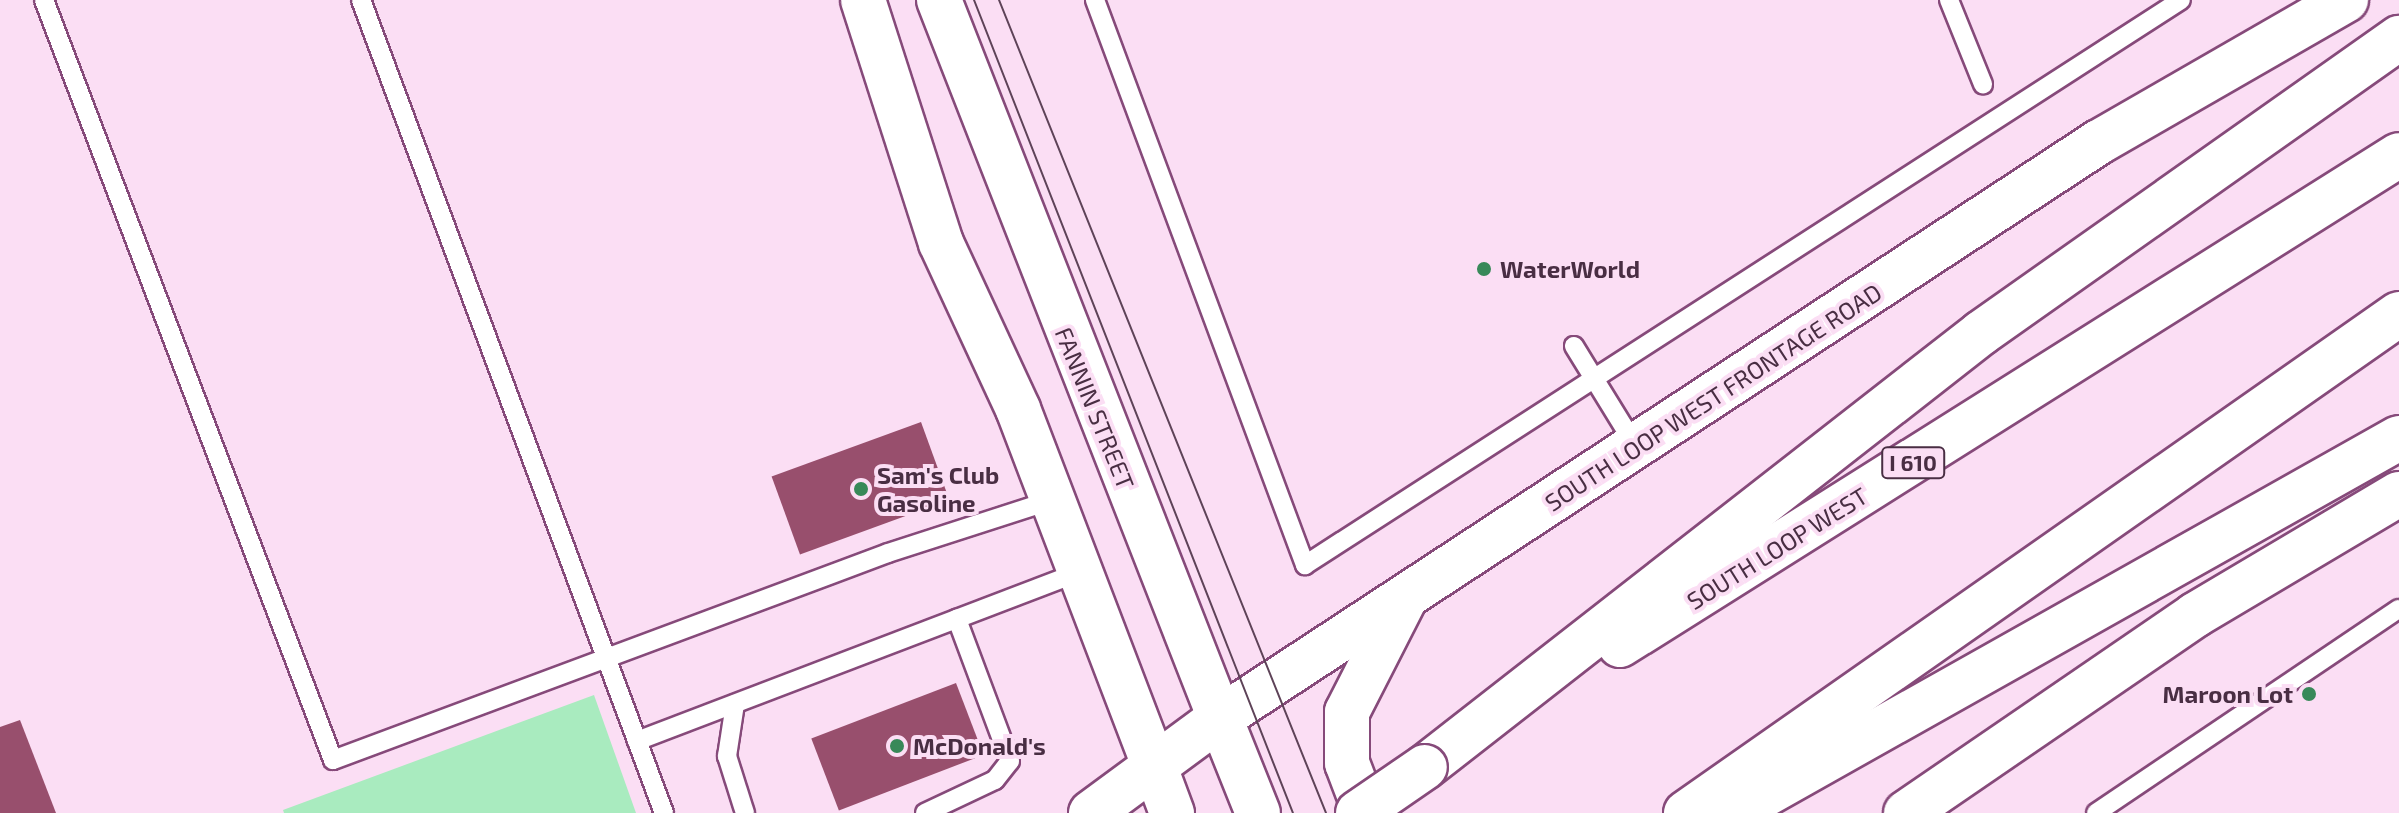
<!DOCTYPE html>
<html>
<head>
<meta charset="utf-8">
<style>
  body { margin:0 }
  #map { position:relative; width:2399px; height:813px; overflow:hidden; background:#fbdef4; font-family:"Exo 2",sans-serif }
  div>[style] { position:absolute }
  .green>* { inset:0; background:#a9ebbf }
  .building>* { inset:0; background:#984f6d; transform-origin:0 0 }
  .roads { filter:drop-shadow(2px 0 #864a7a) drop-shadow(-2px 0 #864a7a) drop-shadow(0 2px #864a7a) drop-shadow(0 -2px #864a7a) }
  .lane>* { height:18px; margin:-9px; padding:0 9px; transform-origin:9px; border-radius:9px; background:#fff }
  .secondary>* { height:44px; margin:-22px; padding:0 22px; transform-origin:22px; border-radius:22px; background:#fff }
  .primary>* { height:44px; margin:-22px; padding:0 22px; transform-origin:22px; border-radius:22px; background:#fff }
  .highway>* { height:44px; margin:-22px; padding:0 22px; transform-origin:22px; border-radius:22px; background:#fff }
  .tram>* { height:2px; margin:-1px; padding:0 1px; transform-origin:1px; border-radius:1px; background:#5e4358 }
  .bridges { filter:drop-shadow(2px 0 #864a7a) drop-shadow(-2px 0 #864a7a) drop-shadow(0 2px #864a7a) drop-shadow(0 -2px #864a7a) }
  .highway-bridge>* { height:44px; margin:-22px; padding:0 22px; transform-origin:22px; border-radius:22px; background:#fff }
  .dots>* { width:22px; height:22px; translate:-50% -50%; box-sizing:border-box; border:4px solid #fbdef4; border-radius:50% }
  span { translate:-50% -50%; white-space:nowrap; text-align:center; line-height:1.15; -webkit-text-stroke:8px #fbdef4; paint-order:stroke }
  .shield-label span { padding:2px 6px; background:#fbdef4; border:2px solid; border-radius:6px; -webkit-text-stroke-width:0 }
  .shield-label { font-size:22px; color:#492e43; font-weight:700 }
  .poi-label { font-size:24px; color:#492e43; font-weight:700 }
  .left { translate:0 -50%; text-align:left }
  .right { translate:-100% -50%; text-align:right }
  .street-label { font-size:24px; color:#492e43 }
</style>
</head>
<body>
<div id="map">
  <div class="green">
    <i style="clip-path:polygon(594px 695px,636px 813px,284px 813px,283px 810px)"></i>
  </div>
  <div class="building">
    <i style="left:921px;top:422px;width:83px;height:159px;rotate:70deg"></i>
    <i style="left:956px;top:683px;width:77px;height:155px;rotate:69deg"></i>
    <i style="clip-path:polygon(20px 720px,56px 813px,0 813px,0 727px)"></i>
  </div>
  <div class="roads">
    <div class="lane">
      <i style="left:44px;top:0;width:813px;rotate:69.18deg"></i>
      <i style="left:333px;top:760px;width:592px;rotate:-20.45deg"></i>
      <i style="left:888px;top:553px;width:172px;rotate:-17.9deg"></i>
      <i style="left:361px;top:0;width:868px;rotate:69.56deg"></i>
      <i style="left:1095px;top:0;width:603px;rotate:69.61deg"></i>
      <i style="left:1305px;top:565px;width:1042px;rotate:-32.82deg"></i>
      <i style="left:1949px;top:0;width:91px;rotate:68deg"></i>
      <i style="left:1574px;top:346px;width:116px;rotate:58.4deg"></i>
      <i style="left:735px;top:704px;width:53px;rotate:98.7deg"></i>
      <i style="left:727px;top:756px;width:60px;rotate:72.5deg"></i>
      <i style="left:637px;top:741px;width:474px;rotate:-20.9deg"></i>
      <i style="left:925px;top:813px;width:77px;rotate:-25.2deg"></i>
      <i style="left:995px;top:780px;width:24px;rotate:-52deg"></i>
      <i style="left:1010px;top:761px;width:152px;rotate:-110.5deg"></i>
      <i style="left:2096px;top:813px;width:365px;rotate:-34deg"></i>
    </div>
    <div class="secondary">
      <i style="left:863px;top:0;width:255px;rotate:72.2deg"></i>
      <i style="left:941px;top:243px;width:183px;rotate:65.1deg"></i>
      <i style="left:1018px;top:409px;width:386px;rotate:69.1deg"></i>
      <i style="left:939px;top:0;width:771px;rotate:68.63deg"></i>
      <i style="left:1091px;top:813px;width:160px;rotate:-36.4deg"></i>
      <i style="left:1220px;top:718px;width:1051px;rotate:-33.24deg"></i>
      <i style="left:2099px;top:142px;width:285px;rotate:-29.9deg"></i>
      <i style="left:1366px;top:813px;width:53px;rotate:-110.8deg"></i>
      <i style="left:1347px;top:763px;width:51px;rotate:-90deg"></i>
      <i style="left:1347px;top:712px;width:123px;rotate:-63deg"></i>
      <i style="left:1906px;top:813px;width:350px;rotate:-34.4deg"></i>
      <i style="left:2195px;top:615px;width:237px;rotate:-30.7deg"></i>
    </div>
    <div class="primary">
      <i style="left:1220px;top:718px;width:102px;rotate:68.2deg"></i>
      <i style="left:1156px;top:770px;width:46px;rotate:69.6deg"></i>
    </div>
    <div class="highway">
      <i style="left:1620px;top:645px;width:920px;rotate:-32.17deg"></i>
      <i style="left:1425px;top:767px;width:705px;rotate:-37.97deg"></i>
      <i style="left:1981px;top:333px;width:512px;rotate:-35.21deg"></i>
      <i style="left:1686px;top:813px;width:870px;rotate:-34.99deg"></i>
      <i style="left:1732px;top:813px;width:765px;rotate:-29.35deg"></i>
    </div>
  </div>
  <div class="tram">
    <i style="left:974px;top:0;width:873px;rotate:68.58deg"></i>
    <i style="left:999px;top:0;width:876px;rotate:68.09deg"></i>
  </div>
  <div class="bridges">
    <div class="highway-bridge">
      <i style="left:1358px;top:813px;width:81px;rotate:-34.5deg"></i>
    </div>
  </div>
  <div class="dots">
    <i style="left:1484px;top:269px;background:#388959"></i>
    <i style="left:861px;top:489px;background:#388959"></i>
    <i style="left:2309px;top:694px;background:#388959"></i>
    <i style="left:897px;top:746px;background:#388959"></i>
  </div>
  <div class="shield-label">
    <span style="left:1913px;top:463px">I 610</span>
  </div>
  <div class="poi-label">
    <span class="left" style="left:1500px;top:269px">WaterWorld</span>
    <span class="left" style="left:877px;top:489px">Sam's Club<br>Gasoline</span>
    <span class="right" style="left:2293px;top:694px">Maroon Lot</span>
    <span class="left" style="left:913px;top:746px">McDonald's</span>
  </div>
  <div class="street-label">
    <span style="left:1713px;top:397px;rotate:-33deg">SOUTH LOOP WEST FRONTAGE ROAD</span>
    <span style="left:1095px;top:408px;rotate:68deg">FANNIN STREET</span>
    <span style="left:1777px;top:548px;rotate:-32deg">SOUTH LOOP WEST</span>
  </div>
</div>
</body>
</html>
